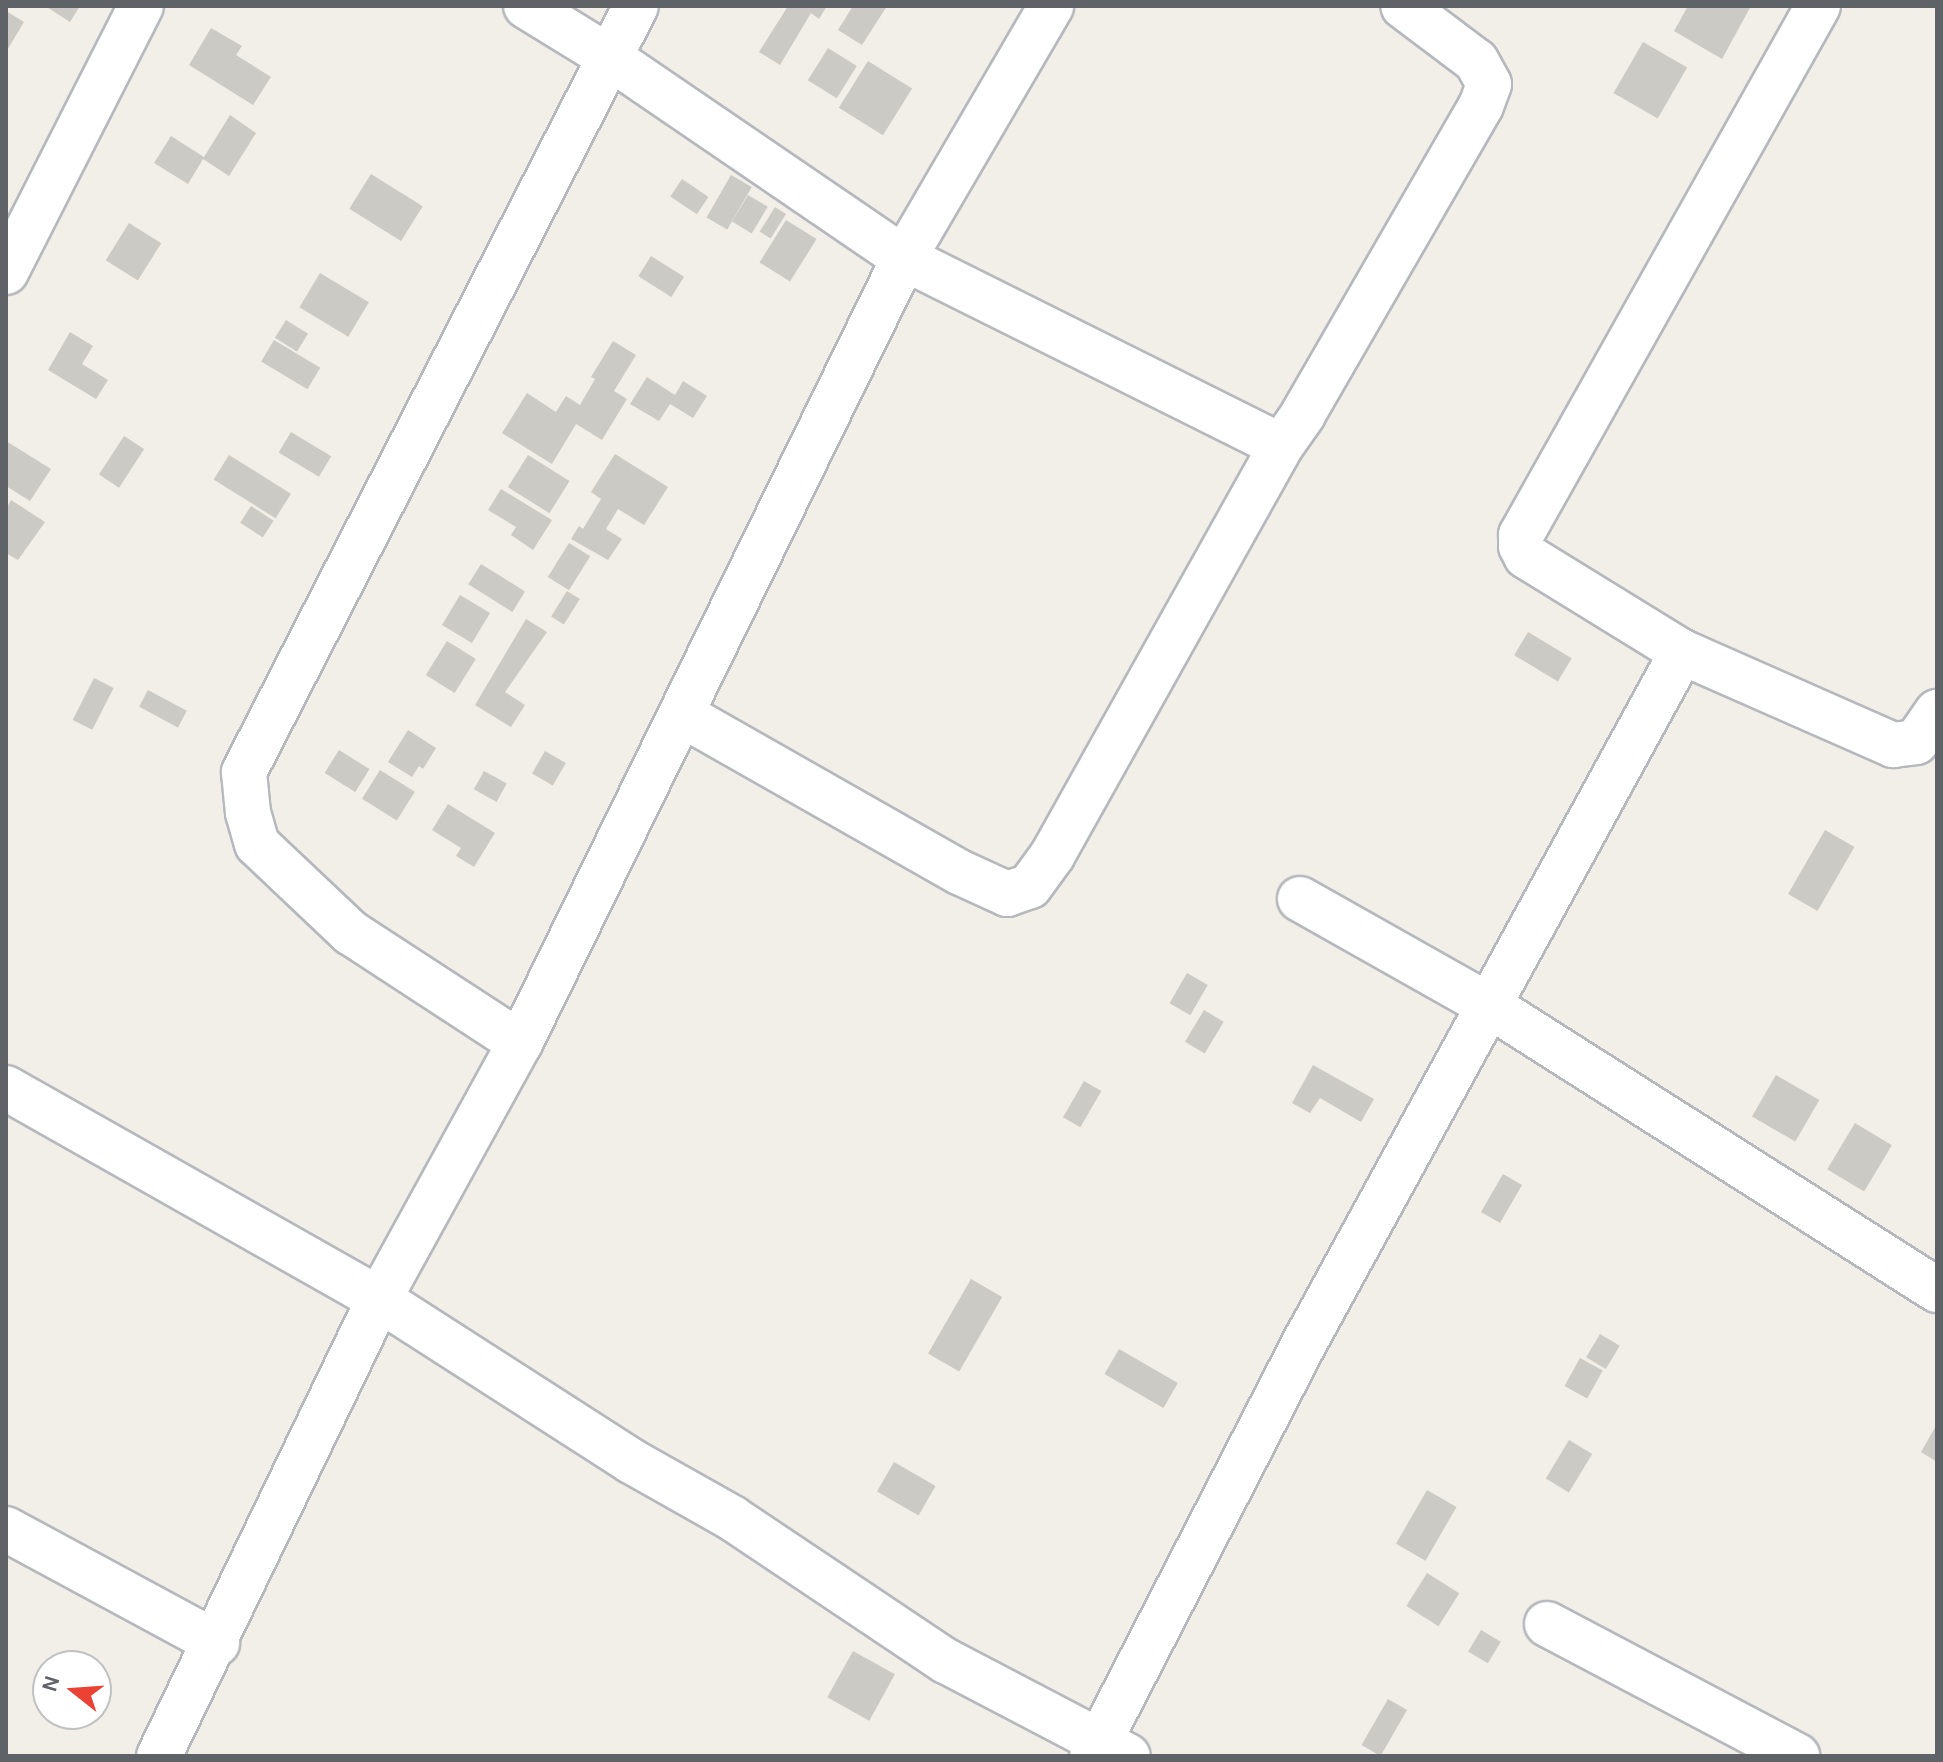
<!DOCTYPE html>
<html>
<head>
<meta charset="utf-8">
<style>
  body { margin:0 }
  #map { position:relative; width:1943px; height:1762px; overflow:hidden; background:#f1efe8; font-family:Karla,sans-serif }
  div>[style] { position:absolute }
  .building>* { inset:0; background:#cccac5; transform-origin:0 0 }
  .roads { filter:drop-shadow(2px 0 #b5b8bc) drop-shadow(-2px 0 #b5b8bc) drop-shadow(0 2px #b5b8bc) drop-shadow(0 -2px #b5b8bc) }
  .minor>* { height:44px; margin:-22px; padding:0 22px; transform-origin:22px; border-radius:22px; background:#fff }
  span { translate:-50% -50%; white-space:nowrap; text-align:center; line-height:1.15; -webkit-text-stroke:6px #fff; paint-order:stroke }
  .frame { position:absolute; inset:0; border:8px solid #5f6368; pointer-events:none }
  .north { position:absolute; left:32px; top:1650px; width:80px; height:80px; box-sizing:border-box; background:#fff; border:2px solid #bfc1c3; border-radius:50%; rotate:287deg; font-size:22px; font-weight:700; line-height:32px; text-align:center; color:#5f6368 }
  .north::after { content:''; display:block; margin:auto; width:28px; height:36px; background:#ea4335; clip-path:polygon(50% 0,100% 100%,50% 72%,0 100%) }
</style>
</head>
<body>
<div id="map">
  <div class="building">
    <i style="clip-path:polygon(45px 6px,80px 6px,70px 22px)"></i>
    <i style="clip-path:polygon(788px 6px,827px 6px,819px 19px,811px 13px,780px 65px,759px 52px)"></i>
    <i style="clip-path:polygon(853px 6px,887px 6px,862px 45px,838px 30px)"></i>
    <i style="clip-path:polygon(1688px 6px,1751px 6px,1722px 59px,1674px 31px)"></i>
    <i style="clip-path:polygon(6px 11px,24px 22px,6px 52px)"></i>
    <i style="clip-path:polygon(211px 28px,242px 46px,236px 55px,271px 77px,253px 105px,189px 65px)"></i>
    <i style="left:1643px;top:42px;width:51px;height:59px;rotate:30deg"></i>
    <i style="left:828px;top:48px;width:34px;height:38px;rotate:32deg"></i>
    <i style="left:868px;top:61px;width:52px;height:55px;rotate:32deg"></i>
    <i style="clip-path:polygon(230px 115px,256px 133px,229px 176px,203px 159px,188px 184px,154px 163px,171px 136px,204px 157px)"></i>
    <i style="left:371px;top:174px;width:61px;height:41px;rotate:32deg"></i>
    <i style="left:731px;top:175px;width:24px;height:49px;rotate:30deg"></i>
    <i style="left:682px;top:179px;width:32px;height:21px;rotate:34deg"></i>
    <i style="left:748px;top:195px;width:23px;height:31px;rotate:31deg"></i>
    <i style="left:775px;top:207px;width:13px;height:29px;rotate:32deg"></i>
    <i style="left:786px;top:220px;width:36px;height:50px;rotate:32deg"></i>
    <i style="left:129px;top:223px;width:38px;height:44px;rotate:32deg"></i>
    <i style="left:651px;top:256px;width:39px;height:24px;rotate:32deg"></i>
    <i style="left:320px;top:273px;width:57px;height:40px;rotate:31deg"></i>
    <i style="left:286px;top:320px;width:26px;height:21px;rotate:32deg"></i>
    <i style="clip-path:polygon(70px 332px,93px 346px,82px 364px,108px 380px,96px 399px,48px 370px)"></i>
    <i style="left:274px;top:340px;width:54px;height:25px;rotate:31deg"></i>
    <i style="clip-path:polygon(613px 341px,636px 355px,614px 391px,627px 399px,602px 440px,576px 424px,552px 464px,502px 433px,527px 393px,556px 412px,566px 396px,580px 405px,595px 379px,591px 377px)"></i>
    <i style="clip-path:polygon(647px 377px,675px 395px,683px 381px,707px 396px,693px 418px,670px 404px,659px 421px,630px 404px)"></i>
    <i style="left:291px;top:432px;width:47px;height:24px;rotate:31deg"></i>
    <i style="left:124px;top:436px;width:24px;height:46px;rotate:33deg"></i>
    <i style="clip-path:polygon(6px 441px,51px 469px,30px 501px,6px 486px)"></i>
    <i style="clip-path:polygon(615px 454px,668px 487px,644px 525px,618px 509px,606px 529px,622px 539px,608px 560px,571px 539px,579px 526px,583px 529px,601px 499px,591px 492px)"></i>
    <i style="left:229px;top:455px;width:73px;height:29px;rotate:32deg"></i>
    <i style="left:528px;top:455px;width:49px;height:38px;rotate:32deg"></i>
    <i style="clip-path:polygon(501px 489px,552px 520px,533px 550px,511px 535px,516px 527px,488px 510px)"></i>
    <i style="clip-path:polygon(11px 500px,45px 522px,18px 560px,6px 553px,6px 509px)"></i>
    <i style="left:251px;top:506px;width:27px;height:20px;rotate:33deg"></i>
    <i style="left:569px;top:543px;width:25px;height:40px;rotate:32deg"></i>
    <i style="left:481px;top:564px;width:52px;height:24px;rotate:32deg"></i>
    <i style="left:567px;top:591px;width:15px;height:30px;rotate:32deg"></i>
    <i style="left:460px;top:595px;width:35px;height:35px;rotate:31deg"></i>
    <i style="clip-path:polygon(526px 619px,547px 632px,505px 692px,525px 705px,511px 727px,475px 705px)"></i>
    <i style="left:1528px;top:632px;width:51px;height:27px;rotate:31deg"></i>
    <i style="left:447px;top:641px;width:34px;height:40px;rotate:32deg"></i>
    <i style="left:94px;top:678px;width:22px;height:47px;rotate:27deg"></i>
    <i style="left:148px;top:690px;width:44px;height:19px;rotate:28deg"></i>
    <i style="clip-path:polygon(408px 730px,436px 748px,423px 769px,419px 766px,412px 777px,388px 762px)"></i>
    <i style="left:339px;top:750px;width:36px;height:27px;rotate:32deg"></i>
    <i style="left:545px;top:751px;width:24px;height:26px;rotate:30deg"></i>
    <i style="left:380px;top:770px;width:41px;height:34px;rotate:32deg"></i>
    <i style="left:484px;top:771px;width:26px;height:21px;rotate:29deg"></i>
    <i style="clip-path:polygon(448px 804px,495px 833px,474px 867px,456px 856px,461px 848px,432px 830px)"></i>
    <i style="left:1825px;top:830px;width:34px;height:74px;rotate:30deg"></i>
    <i style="left:1187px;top:973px;width:24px;height:35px;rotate:30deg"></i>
    <i style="left:1204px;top:1010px;width:23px;height:37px;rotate:31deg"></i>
    <i style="clip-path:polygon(1313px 1065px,1374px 1099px,1361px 1122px,1320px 1098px,1310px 1113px,1292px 1103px)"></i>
    <i style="left:1776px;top:1075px;width:50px;height:48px;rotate:30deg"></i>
    <i style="left:1084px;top:1081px;width:20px;height:42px;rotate:30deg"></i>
    <i style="left:1855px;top:1123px;width:43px;height:54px;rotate:31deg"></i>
    <i style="left:1503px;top:1174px;width:22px;height:44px;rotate:30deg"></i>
    <i style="left:971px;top:1279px;width:36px;height:86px;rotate:30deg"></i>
    <i style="left:1600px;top:1334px;width:23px;height:27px;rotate:31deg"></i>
    <i style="left:1119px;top:1349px;width:68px;height:29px;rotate:30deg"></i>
    <i style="left:1580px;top:1358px;width:26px;height:32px;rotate:29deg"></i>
    <i style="clip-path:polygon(1937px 1424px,1937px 1462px,1921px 1452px)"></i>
    <i style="left:1569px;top:1440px;width:27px;height:45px;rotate:31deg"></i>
    <i style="left:894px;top:1462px;width:48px;height:34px;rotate:30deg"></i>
    <i style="left:1427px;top:1490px;width:34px;height:62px;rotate:30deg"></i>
    <i style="left:1427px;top:1573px;width:38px;height:39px;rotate:32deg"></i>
    <i style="left:1481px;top:1630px;width:23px;height:25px;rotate:31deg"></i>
    <i style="left:853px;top:1651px;width:48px;height:53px;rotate:29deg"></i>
    <i style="left:1388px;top:1699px;width:22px;height:53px;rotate:30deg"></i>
  </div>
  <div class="roads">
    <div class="minor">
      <i style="left:526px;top:6px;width:97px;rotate:31.6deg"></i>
      <i style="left:609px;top:57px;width:357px;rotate:34.3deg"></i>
      <i style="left:904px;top:258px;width:421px;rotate:26.5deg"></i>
      <i style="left:1281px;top:446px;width:39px;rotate:-55deg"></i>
      <i style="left:1303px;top:414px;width:356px;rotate:-60deg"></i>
      <i style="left:1481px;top:106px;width:23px;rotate:-70deg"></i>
      <i style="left:1489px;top:84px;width:26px;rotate:-119deg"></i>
      <i style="left:1476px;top:61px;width:91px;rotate:-143deg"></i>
      <i style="left:1818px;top:6px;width:607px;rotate:119.31deg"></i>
      <i style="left:1521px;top:535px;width:11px;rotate:90deg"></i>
      <i style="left:1521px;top:546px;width:11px;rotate:63deg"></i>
      <i style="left:1526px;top:556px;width:183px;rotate:31.6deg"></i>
      <i style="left:1682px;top:652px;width:231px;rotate:23.8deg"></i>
      <i style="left:1893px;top:745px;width:23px;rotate:-7deg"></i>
      <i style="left:1916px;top:742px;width:37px;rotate:-55deg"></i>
      <i style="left:6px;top:272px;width:298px;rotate:-63.1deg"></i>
      <i style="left:681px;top:714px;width:320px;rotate:29.6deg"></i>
      <i style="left:959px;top:872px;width:53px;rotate:24.6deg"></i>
      <i style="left:1007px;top:894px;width:24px;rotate:-19deg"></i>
      <i style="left:1030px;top:886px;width:39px;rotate:-54deg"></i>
      <i style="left:1053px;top:854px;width:467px;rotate:-60.8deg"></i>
      <i style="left:1300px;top:899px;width:218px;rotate:29.4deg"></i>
      <i style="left:1490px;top:1006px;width:530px;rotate:32.43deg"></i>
      <i style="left:520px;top:1043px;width:202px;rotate:-146.9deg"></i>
      <i style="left:351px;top:933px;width:129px;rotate:-136.6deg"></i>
      <i style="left:257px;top:844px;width:32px;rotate:-106deg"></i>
      <i style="left:248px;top:813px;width:41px;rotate:-95.6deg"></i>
      <i style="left:244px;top:772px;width:860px;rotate:-62.9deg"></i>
      <i style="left:6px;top:1088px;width:429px;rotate:29.5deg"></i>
      <i style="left:379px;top:1299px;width:300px;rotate:32.7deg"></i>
      <i style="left:631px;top:1461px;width:116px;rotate:29.4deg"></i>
      <i style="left:732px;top:1518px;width:257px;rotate:33.8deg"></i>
      <i style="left:946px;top:1661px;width:205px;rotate:27.6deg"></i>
      <i style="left:6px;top:1529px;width:240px;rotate:28.4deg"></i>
      <i style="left:1547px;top:1624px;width:283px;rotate:27.8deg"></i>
      <i style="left:159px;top:1756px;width:507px;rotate:-64.29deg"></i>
      <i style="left:379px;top:1299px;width:292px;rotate:-61.2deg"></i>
      <i style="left:520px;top:1043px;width:874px;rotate:-63.93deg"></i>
      <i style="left:904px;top:258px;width:292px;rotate:-59.7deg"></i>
      <i style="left:1092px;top:1756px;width:470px;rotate:-62.8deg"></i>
      <i style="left:1307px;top:1338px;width:782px;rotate:-61.34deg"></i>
    </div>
  </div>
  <div class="frame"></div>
  <div class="north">N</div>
</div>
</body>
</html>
